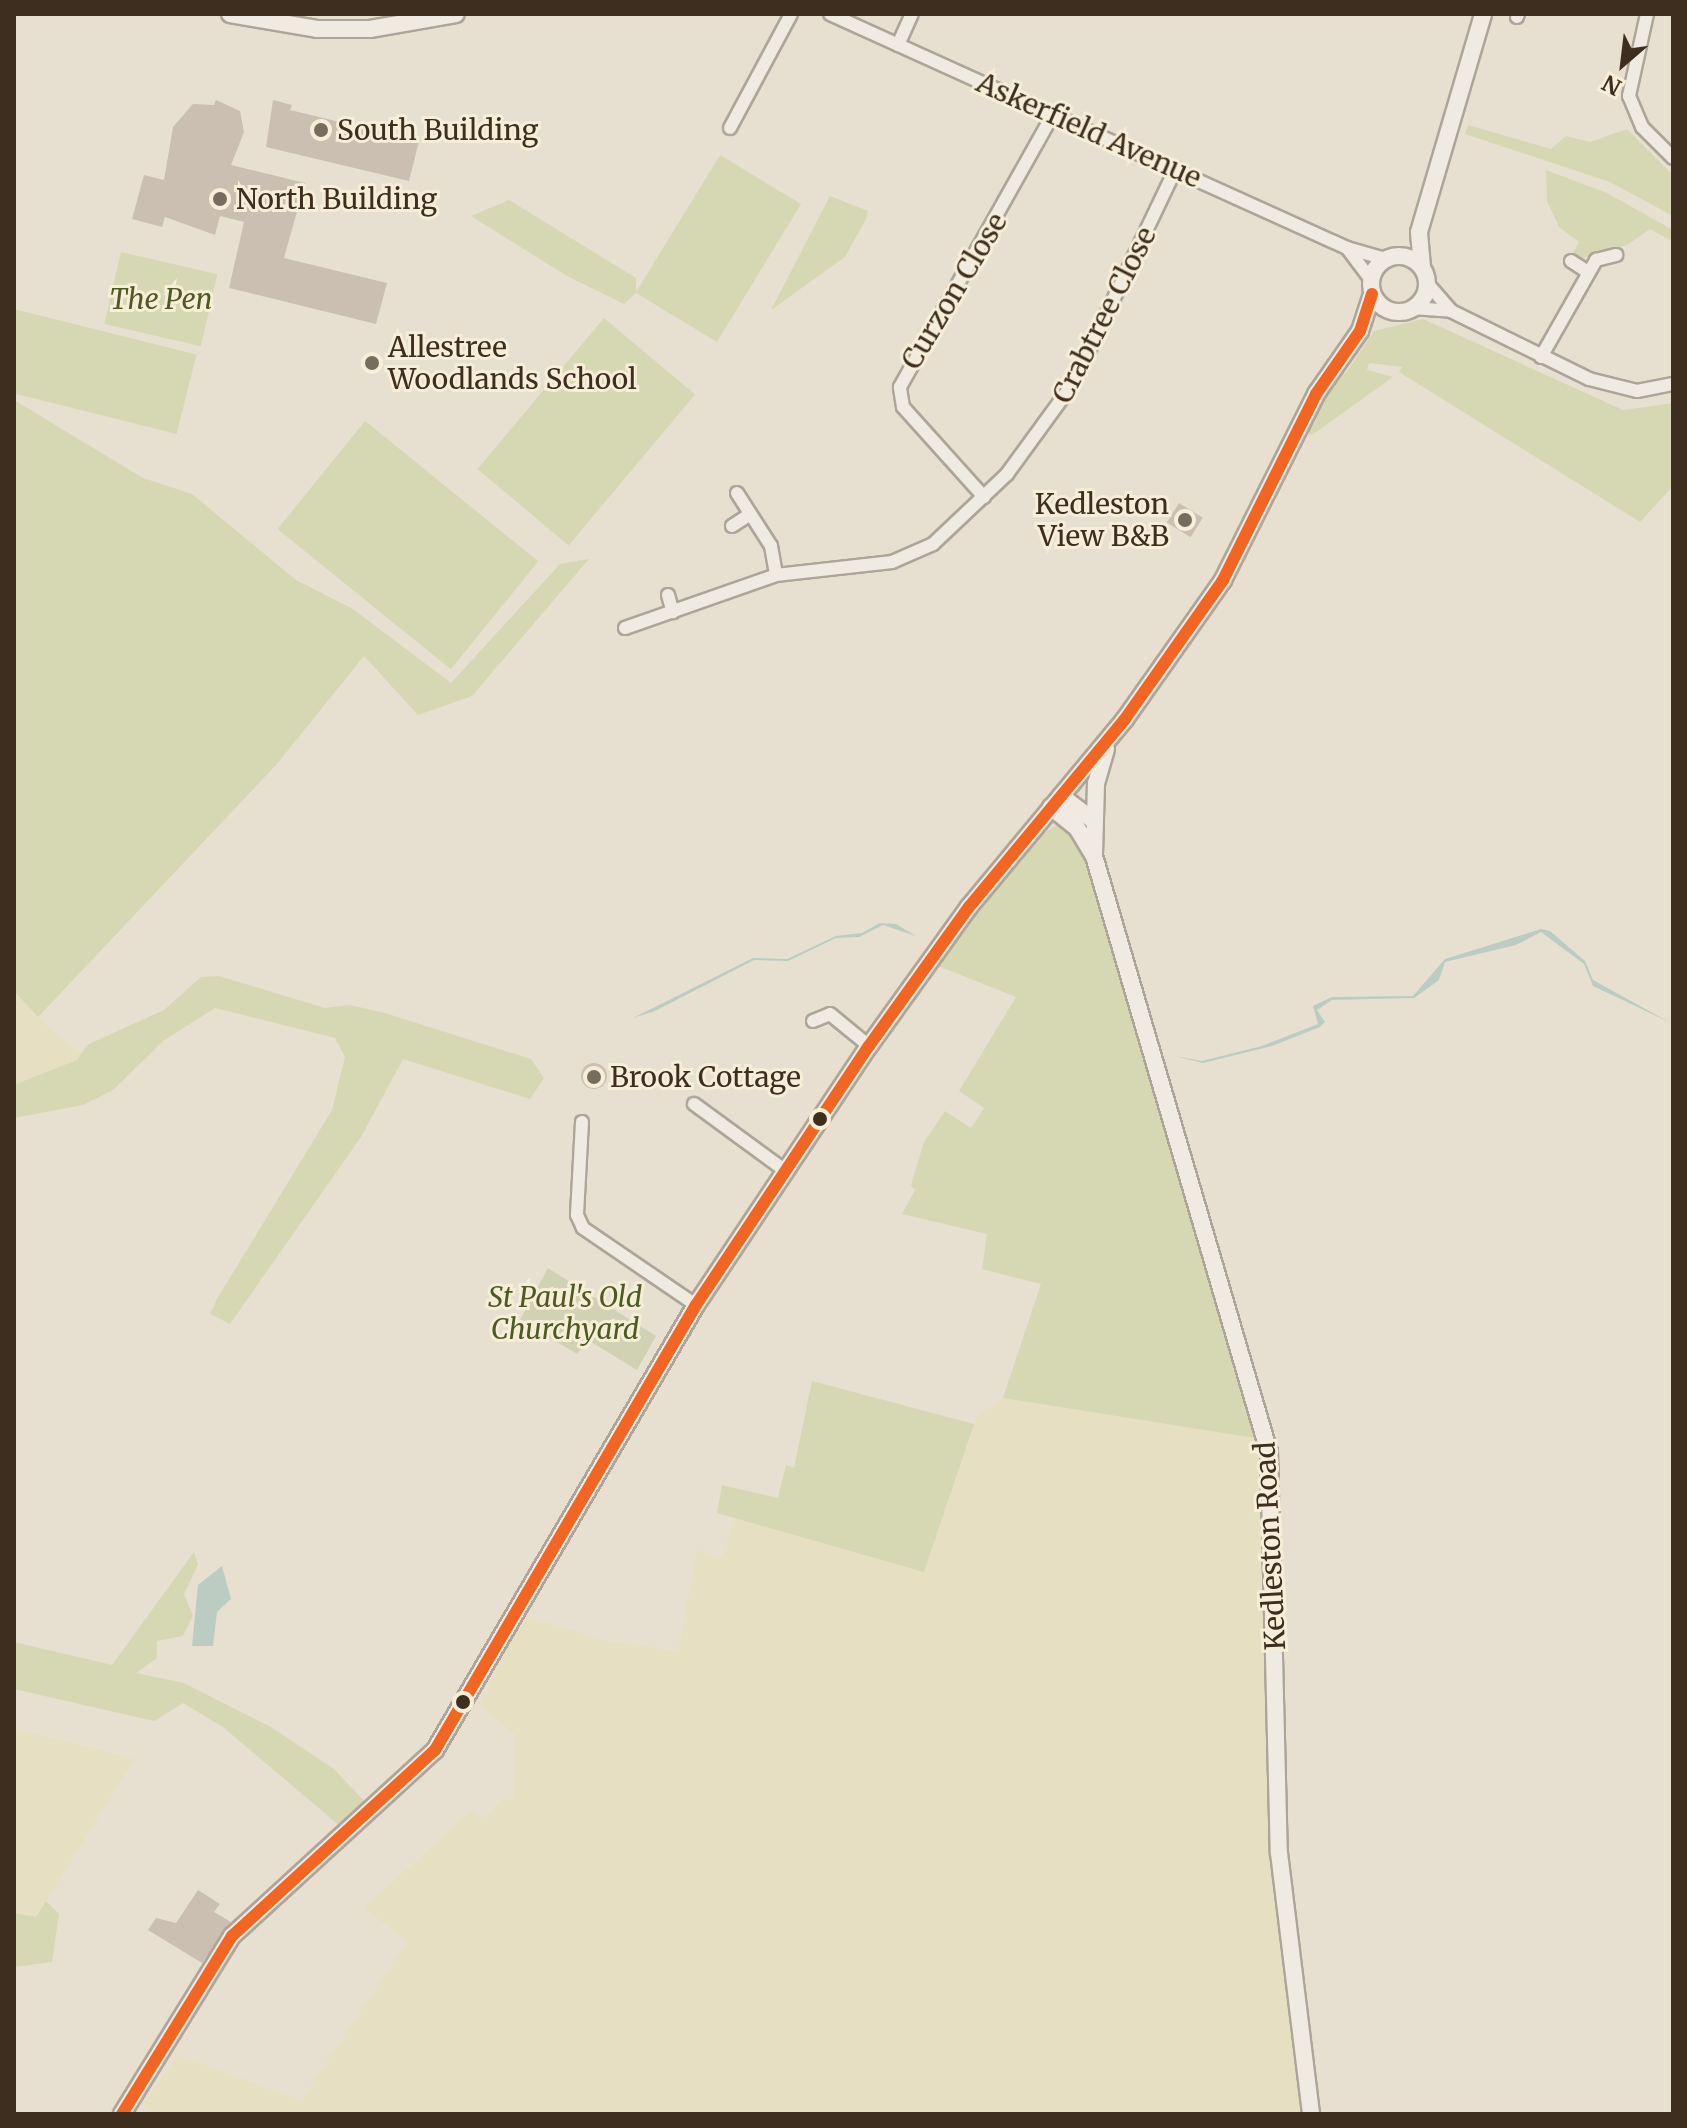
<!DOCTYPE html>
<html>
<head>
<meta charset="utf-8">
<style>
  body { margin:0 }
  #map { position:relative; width:1687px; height:2128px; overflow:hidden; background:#e7e0d1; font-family:Merriweather,serif }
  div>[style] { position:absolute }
  .farmland>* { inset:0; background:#e6dfc2 }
  .green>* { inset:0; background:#d6d7b3; transform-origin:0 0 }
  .cemetery>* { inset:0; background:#d1d1b3 }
  .water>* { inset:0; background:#bcccc2 }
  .building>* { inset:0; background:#cbbfb2; transform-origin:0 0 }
  .round { border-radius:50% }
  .roads { filter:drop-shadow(2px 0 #ada599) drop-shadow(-2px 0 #ada599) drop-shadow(0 2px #ada599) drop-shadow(0 -2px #ada599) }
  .street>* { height:12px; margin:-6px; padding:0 6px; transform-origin:6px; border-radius:6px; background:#efebe3 }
  .secondary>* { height:16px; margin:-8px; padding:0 8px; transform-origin:8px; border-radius:8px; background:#efebe3 }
  .secondary>.ring { margin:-8px; padding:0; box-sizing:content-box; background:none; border:16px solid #efebe3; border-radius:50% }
  .bus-1>* { height:12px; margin:-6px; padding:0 6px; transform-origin:6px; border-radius:6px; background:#f26522 }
  .dots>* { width:22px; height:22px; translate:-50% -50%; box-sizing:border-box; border:4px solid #f7eed8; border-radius:50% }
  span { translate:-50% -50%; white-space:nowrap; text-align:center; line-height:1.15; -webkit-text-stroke:6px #f7eed8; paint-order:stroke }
  .poi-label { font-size:28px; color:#3d2e20 }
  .left { translate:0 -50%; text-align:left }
  .right { translate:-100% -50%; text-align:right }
  .street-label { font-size:28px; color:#3d2e20 }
  .park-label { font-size:28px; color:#4d5a26; font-style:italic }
  .frame { position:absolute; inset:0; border:16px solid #3d2e20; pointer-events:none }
  .north { position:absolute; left:1583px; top:24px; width:80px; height:80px; -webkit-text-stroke:6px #f7eed8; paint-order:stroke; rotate:208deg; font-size:22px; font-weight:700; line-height:32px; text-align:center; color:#3d2e20 }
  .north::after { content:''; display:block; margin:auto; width:28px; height:36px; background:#3d2e20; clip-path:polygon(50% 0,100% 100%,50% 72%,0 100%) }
</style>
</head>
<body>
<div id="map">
  <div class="farmland">
    <i style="clip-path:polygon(14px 991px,50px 1029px,93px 1061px,14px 1091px)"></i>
    <i style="clip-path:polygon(1003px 1398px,1261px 1439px,1271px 1757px,1305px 2114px,153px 2114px,142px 2104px,178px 2055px,301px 2100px,407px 1942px,364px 1908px,471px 1811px,484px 1818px,502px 1799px,514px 1800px,515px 1735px,480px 1705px,523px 1615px,603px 1640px,678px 1651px,697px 1550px,722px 1558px,734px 1517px,924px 1572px,977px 1416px)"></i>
    <i style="clip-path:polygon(14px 1728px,135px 1759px,36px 1917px,14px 1913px)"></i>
  </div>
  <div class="green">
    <i style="clip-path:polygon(1468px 125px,1551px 149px,1566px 136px,1590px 142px,1627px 129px,1673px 175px,1673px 216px,1610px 182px,1465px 134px)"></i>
    <i style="clip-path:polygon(720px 155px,801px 204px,717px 342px,636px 293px,624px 304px,567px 276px,471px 216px,509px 200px,636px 278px,636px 292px)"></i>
    <i style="clip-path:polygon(1546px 170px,1607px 193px,1673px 230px,1673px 242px,1650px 229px,1627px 245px,1583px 258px,1573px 253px,1579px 242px,1559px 227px,1547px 201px)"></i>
    <i style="clip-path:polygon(830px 196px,868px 211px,866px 219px,845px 257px,771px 310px)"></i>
    <i style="left:121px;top:252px;width:99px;height:74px;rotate:13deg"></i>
    <i style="left:14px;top:309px;width:188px;height:82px;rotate:14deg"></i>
    <i style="left:604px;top:318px;width:119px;height:197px;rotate:40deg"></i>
    <i style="clip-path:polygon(1423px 319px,1623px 410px,1673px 403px,1673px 486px,1640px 522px,1399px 372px,1402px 367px,1369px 363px,1367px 370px,1393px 377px,1312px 435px,1304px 432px,1336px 375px,1346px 373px,1374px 331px)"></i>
    <i style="clip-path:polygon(14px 400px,143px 478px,192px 494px,296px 580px,353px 609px,451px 683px,560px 564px,589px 559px,472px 696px,418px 715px,364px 656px,276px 765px,38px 1017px,14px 991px)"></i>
    <i style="left:365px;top:421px;width:223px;height:139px;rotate:39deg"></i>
    <i style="clip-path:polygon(1058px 824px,1069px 828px,1088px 855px,1261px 1439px,1003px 1398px,1041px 1284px,982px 1269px,987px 1234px,902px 1214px,915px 1190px,911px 1185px,924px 1142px,945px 1111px,971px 1128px,984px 1108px,959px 1091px,1016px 997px,936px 965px,1034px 839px)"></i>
    <i style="clip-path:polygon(219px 976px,325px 1008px,350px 1005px,385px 1013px,531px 1059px,544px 1078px,530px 1099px,403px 1059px,361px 1137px,230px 1324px,210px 1314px,217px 1299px,332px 1110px,345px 1057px,335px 1038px,215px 1008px,163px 1041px,113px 1090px,83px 1105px,14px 1118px,14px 1085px,77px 1060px,87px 1045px,164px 1010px,201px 977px)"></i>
    <i style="clip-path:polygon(812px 1381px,974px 1424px,924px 1572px,717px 1513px,722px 1485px,778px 1498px,786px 1465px,794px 1468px)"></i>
    <i style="clip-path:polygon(194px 1552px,198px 1565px,184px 1594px,193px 1616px,183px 1636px,157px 1641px,157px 1658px,136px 1673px,184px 1683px,271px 1727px,334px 1769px,366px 1803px,341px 1827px,223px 1727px,183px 1703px,154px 1721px,14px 1689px,14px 1642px,112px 1665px)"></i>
    <i style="clip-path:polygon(46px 1901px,59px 1914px,52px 1962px,14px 1967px,14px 1913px,36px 1917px)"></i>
  </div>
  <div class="cemetery">
    <i style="clip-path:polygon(548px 1268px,656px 1336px,637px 1370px,588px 1340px,577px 1354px,520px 1320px)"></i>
  </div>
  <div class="water">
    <i style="clip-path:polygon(880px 923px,896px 924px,916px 936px,883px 925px,859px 937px,836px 938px,788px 961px,754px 960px,655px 1011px,633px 1018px,753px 958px,787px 959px,836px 936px,862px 933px)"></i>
    <i style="clip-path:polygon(1541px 929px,1550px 931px,1585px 961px,1593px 980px,1669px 1022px,1593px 986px,1584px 964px,1541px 932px,1516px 945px,1445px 962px,1439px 980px,1414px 998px,1332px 1000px,1317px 1010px,1325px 1022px,1320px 1027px,1272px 1046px,1203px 1063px,1175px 1056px,1202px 1061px,1262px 1046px,1318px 1024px,1313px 1006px,1332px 997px,1413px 996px,1445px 959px)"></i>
    <i style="clip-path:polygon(222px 1566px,231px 1599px,217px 1612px,213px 1646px,192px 1646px,198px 1585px)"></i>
  </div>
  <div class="building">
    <i style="clip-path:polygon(216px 100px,240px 111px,244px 132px,231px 165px,305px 183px,284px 258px,387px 283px,376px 324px,229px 288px,244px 222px,220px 216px,215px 235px,165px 217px,162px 227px,132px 219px,144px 175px,164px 180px,173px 127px,193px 104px,214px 105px)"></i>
    <i style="clip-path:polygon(273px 100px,292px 105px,290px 110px,419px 141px,409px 181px,266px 147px)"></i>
    <i style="left:1179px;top:503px;width:28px;height:23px;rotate:32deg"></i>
    <i class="round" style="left:581px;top:1063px;width:26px;height:26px"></i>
    <i style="clip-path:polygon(198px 1890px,220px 1904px,214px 1912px,231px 1922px,202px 1963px,148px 1930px,156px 1918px,176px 1923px)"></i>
  </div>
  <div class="roads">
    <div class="street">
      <i style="left:830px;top:14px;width:567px;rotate:24.35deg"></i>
      <i style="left:1347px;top:248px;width:41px;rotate:15.8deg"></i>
      <i style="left:1647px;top:14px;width:84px;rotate:102.4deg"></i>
      <i style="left:1629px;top:96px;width:34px;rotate:67deg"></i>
      <i style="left:1642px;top:127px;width:44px;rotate:45deg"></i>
      <i style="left:1517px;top:17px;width:3px;rotate:-72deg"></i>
      <i style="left:898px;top:45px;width:34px;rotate:-66deg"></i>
      <i style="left:730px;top:128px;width:129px;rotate:-61.8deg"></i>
      <i style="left:1347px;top:248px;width:40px;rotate:53deg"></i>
      <i style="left:1571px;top:261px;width:20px;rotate:33deg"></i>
      <i style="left:1427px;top:283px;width:37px;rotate:49deg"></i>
      <i style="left:1451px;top:311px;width:154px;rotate:26.2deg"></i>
      <i style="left:1589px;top:379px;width:49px;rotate:14deg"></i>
      <i style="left:1637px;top:391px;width:37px;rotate:-11deg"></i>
      <i style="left:1412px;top:308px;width:39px;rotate:4deg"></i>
      <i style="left:1541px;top:357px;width:112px;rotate:-60.4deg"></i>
      <i style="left:1596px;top:260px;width:21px;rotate:-14deg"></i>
      <i style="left:737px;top:493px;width:63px;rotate:57.3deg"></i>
      <i style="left:771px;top:546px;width:29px;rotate:80deg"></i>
      <i style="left:984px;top:497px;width:121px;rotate:-132deg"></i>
      <i style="left:903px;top:407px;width:20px;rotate:-99deg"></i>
      <i style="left:900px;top:387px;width:314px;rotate:-60.7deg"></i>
      <i style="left:732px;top:526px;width:20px;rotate:-33deg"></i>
      <i style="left:668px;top:595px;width:18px;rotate:74deg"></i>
      <i style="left:625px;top:628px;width:160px;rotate:-19.3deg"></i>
      <i style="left:776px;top:575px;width:117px;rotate:-6.4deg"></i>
      <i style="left:892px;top:562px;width:45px;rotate:-23.7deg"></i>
      <i style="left:933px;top:544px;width:102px;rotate:-43.4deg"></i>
      <i style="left:1007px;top:474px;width:114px;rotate:-53.9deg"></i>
      <i style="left:1074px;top:382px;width:237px;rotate:-64.5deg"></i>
      <i style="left:813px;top:1021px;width:18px;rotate:-22deg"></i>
      <i style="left:830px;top:1014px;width:50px;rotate:39.4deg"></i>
      <i style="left:694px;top:1104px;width:115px;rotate:36.2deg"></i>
      <i style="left:582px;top:1122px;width:93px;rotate:93.1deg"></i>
      <i style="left:577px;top:1215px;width:14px;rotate:65deg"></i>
      <i style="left:583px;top:1228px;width:137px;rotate:34.3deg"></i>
    </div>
    <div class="secondary">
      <i style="left:230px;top:14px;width:88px;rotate:9.8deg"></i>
      <i style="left:317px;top:29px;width:53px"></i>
      <i style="left:370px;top:29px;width:87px;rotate:-9.9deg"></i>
      <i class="ring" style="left:1371px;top:256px;width:40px;height:40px"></i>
      <i style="left:1422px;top:267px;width:35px;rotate:-95deg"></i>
      <i style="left:1419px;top:232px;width:227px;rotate:-73.6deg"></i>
      <i style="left:1106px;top:749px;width:35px;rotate:106deg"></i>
      <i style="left:1096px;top:783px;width:73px;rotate:91.6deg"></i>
      <i style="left:1094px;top:856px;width:621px;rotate:73.64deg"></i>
      <i style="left:1269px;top:1452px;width:401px;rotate:88.6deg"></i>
      <i style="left:1279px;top:1853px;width:263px;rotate:83deg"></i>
      <i style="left:1061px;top:796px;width:41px;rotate:37.1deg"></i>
      <i style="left:1051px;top:807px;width:33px;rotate:39deg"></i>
      <i style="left:1077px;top:828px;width:31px;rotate:59deg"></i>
      <i style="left:122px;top:2114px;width:209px;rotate:-58.3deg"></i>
      <i style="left:232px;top:1936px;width:275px;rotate:-42.5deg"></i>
      <i style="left:435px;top:1750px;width:516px;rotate:-59.61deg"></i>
      <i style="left:696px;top:1305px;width:311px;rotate:-56.3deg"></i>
      <i style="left:869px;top:1046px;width:171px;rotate:-54.3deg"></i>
      <i style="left:969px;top:907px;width:244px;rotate:-50.3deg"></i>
      <i style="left:1125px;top:719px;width:170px;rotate:-54.8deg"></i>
      <i style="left:1223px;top:580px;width:208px;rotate:-63.4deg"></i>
      <i style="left:1316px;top:394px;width:77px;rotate:-55.1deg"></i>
      <i style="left:1360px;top:331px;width:39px;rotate:-72deg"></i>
    </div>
  </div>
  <div class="bus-1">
    <i style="left:122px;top:2114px;width:209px;rotate:-58.3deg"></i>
    <i style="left:232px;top:1936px;width:275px;rotate:-42.5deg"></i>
    <i style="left:435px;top:1750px;width:516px;rotate:-59.61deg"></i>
    <i style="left:696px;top:1305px;width:311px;rotate:-56.3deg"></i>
    <i style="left:869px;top:1046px;width:171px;rotate:-54.3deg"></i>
    <i style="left:969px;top:907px;width:244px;rotate:-50.3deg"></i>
    <i style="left:1125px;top:719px;width:170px;rotate:-54.8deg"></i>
    <i style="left:1223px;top:580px;width:208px;rotate:-63.4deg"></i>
    <i style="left:1316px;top:394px;width:77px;rotate:-55.1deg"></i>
    <i style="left:1360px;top:331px;width:39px;rotate:-72deg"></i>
  </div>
  <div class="dots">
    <i style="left:321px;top:130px;background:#786c5e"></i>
    <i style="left:220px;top:199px;background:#786c5e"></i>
    <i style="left:372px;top:363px;background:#786c5e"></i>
    <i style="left:1185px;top:520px;background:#786c5e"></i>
    <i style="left:594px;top:1077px;background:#786c5e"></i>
    <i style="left:820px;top:1119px;background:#3d2e20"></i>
    <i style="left:463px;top:1702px;background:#3d2e20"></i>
  </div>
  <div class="poi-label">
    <span class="left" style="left:337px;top:130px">South Building</span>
    <span class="left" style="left:236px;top:199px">North Building</span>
    <span class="left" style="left:388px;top:363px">Allestree<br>Woodlands School</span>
    <span class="right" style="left:1169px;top:520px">Kedleston<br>View B&amp;B</span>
    <span class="left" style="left:610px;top:1077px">Brook Cottage</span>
  </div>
  <div class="street-label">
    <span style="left:1089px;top:130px;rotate:24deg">Askerfield Avenue</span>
    <span style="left:954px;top:291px;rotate:-59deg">Curzon Close</span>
    <span style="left:1104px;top:315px;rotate:-63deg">Crabtree Close</span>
    <span style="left:1270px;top:1546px;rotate:-93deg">Kedleston Road</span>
  </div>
  <div class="park-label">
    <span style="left:161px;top:299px">The Pen</span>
    <span style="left:565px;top:1313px">St Paul's Old<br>Churchyard</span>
  </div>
  <div class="frame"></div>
  <div class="north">N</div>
</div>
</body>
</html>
